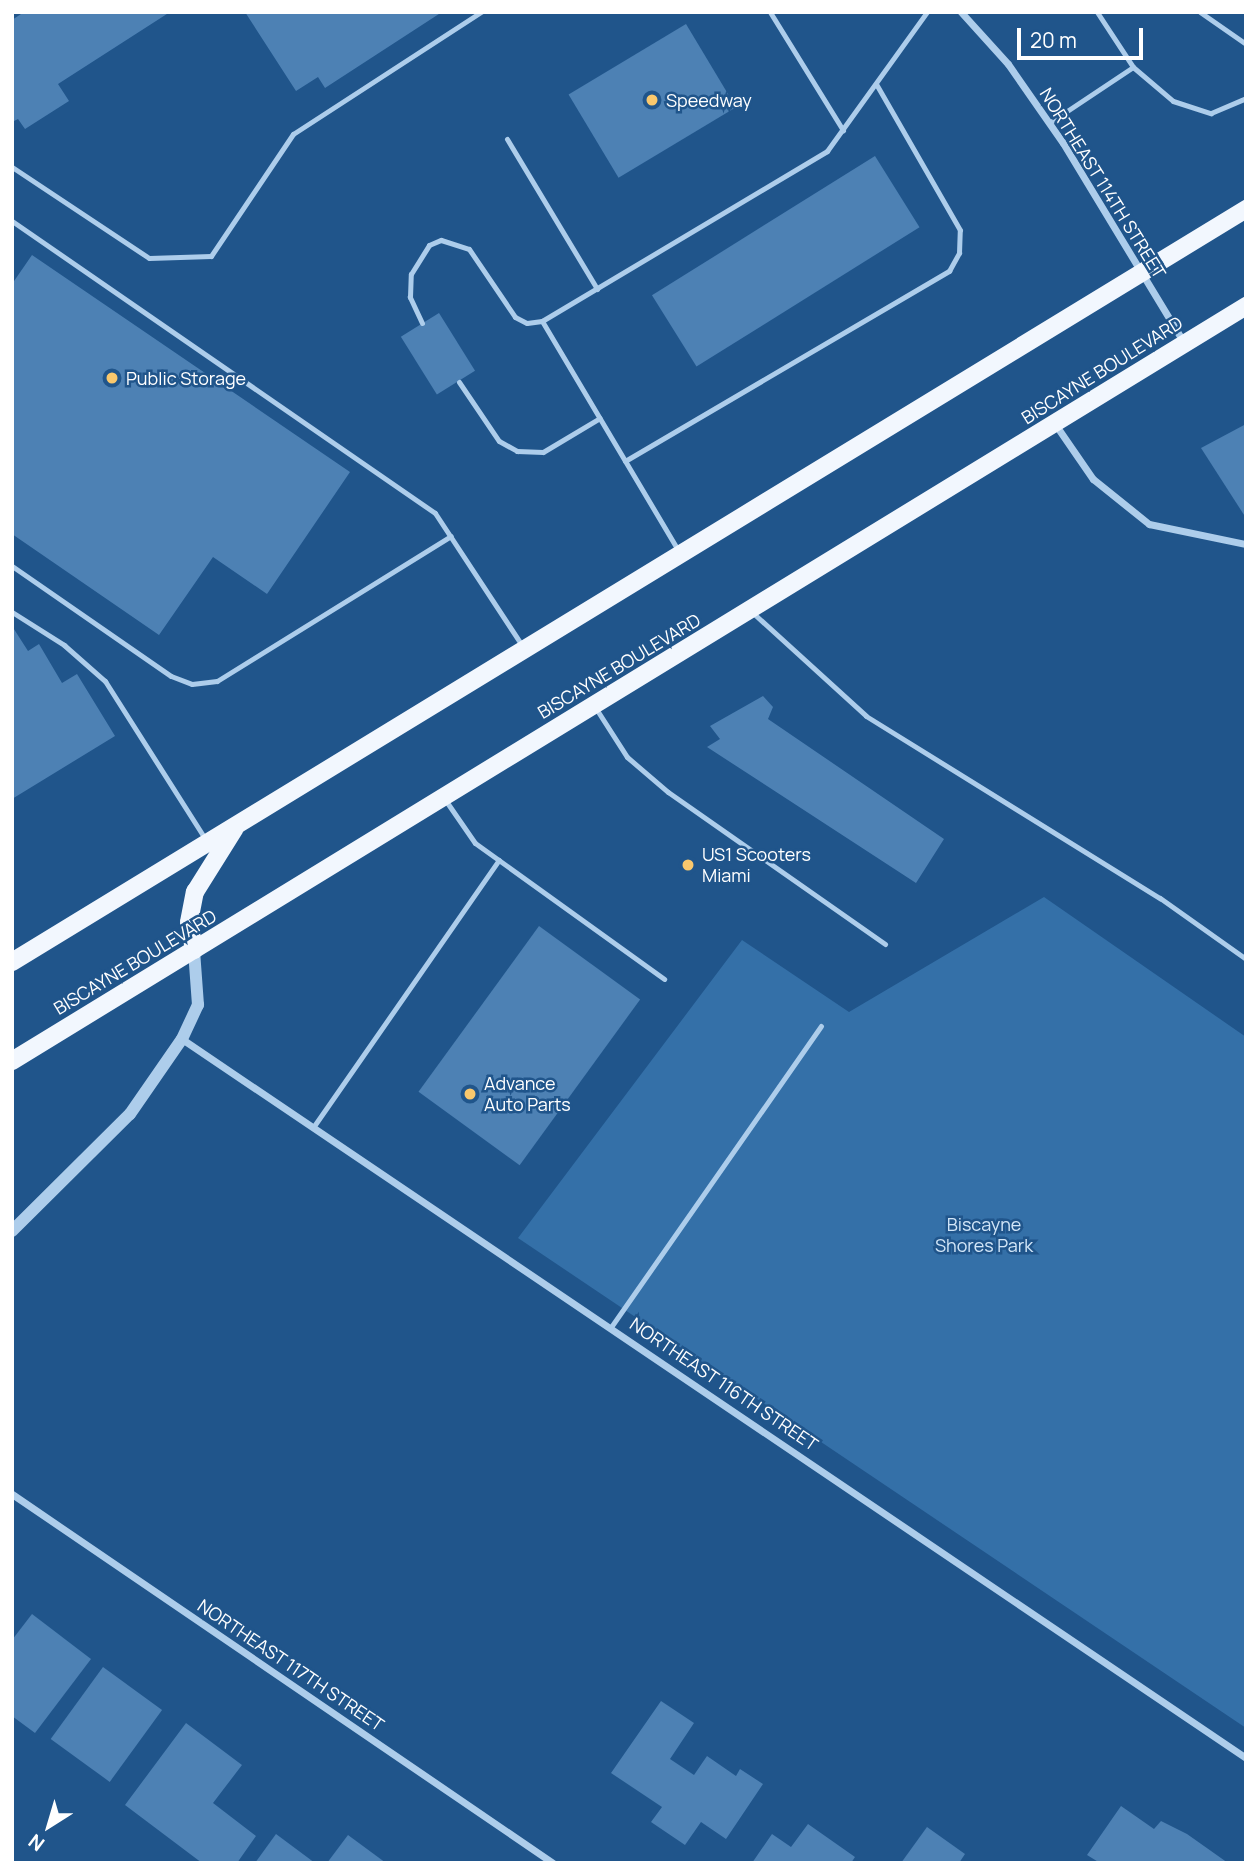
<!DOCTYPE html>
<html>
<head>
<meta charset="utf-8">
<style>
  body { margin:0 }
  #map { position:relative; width:1258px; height:1875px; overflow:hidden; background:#20558b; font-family:Manrope,sans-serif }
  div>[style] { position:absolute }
  .green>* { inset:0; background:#3470a8 }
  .building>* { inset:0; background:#4d81b4; transform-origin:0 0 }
  .service>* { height:5px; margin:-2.5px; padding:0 2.5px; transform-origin:2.5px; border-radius:2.5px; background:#adcdeb }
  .minor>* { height:7px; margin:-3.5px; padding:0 3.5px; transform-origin:3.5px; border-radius:3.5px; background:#adcdeb }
  .tertiary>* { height:12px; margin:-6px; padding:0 6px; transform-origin:6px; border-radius:6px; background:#adcdeb }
  .primary>* { height:18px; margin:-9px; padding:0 9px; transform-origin:9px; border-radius:9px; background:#f2f7fe }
  .dots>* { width:19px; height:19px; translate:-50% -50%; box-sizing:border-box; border:4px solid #20558b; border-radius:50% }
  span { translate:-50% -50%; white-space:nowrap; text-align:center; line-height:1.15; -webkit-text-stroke:5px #20558b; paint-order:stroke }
  .poi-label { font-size:18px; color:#fff }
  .left { translate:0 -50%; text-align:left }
  .street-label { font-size:18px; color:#fff }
  .park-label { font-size:18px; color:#d2e6f8 }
  .frame { position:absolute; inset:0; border:14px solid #fff; pointer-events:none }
  .north { position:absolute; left:14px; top:1791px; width:70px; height:70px; -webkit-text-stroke:5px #20558b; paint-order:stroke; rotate:217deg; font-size:19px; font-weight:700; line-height:28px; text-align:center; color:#fff }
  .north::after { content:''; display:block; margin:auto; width:24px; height:32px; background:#fff; clip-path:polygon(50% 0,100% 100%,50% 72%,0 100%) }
  .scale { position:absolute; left:1017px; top:28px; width:126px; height:32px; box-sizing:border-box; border:4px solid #fff; border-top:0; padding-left:9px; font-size:21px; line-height:24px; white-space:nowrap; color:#fff; -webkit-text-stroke:5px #20558b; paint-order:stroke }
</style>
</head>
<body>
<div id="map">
  <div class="green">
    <i style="clip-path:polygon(1044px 897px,1246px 1037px,1246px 1728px,518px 1238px,742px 940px,849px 1012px)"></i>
  </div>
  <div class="building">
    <i style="clip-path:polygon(24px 12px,170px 12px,58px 84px,69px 101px,25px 129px,18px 119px,12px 122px,12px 20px)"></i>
    <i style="clip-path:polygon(245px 12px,442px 12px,325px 88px,318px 77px,296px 91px)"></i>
    <i style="left:686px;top:24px;width:97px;height:137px;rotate:59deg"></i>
    <i style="left:875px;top:156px;width:84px;height:263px;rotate:58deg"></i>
    <i style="clip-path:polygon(32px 255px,350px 472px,267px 594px,213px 557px,159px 635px,12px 534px,12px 284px)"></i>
    <i style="left:439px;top:313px;width:68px;height:45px;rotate:58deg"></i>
    <i style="clip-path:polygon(1246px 424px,1246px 518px,1201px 448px)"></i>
    <i style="clip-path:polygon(12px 626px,28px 651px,39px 644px,62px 683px,77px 674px,115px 736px,12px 799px)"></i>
    <i style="clip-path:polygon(763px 696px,773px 707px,768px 719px,944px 839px,916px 883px,707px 747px,720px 739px,710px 726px)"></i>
    <i style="left:539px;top:926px;width:125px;height:205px;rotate:36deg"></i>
    <i style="clip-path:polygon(32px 1614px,91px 1659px,35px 1733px,12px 1716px,12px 1640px)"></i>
    <i style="left:103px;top:1667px;width:73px;height:89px;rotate:36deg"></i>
    <i style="clip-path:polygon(661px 1701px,694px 1723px,670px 1759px,694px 1775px,707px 1756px,736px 1776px,740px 1769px,763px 1784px,726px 1839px,701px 1822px,685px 1845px,651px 1822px,662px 1807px,611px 1773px)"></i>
    <i style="clip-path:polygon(186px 1723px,242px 1765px,213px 1803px,256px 1836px,237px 1863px,202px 1863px,125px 1805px)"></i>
    <i style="clip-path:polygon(1121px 1806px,1154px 1829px,1161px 1821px,1187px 1834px,1228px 1863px,1100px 1863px,1087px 1855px)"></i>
    <i style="clip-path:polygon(808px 1824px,855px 1857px,851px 1863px,752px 1863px,772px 1834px,791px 1847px)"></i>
    <i style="clip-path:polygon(927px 1827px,965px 1854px,959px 1863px,901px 1863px)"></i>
    <i style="clip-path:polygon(276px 1834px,315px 1863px,255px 1863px)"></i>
    <i style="clip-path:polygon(348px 1835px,386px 1863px,327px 1863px)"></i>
  </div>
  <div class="service">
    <i style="left:770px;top:12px;width:139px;rotate:58.3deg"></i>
    <i style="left:1097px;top:12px;width:66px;rotate:56.8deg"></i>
    <i style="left:1133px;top:67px;width:52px;rotate:40.4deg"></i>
    <i style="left:1173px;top:101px;width:40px;rotate:18deg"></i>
    <i style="left:1211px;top:113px;width:38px;rotate:-23deg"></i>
    <i style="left:1200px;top:12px;width:56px;rotate:34.8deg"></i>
    <i style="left:1049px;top:123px;width:101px;rotate:-33.7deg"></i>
    <i style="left:507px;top:139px;width:175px;rotate:59deg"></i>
    <i style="left:12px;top:167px;width:164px;rotate:33.6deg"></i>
    <i style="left:149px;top:258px;width:62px;rotate:-1.8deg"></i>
    <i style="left:211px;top:256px;width:147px;rotate:-56.1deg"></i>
    <i style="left:293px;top:134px;width:224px;rotate:-33deg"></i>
    <i style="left:12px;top:221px;width:514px;rotate:34.62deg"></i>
    <i style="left:435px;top:513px;width:160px;rotate:56.7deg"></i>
    <i style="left:542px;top:321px;width:266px;rotate:59.3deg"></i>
    <i style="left:422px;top:323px;width:29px;rotate:-115deg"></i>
    <i style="left:410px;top:297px;width:23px;rotate:-88deg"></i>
    <i style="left:411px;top:274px;width:34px;rotate:-58deg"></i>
    <i style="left:429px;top:245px;width:13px;rotate:-23deg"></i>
    <i style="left:441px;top:240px;width:29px;rotate:18deg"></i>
    <i style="left:469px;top:249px;width:82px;rotate:55.9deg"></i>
    <i style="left:515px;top:317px;width:13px;rotate:27deg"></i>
    <i style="left:527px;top:323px;width:15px;rotate:-8deg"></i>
    <i style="left:542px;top:321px;width:332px;rotate:-30.8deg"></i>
    <i style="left:827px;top:151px;width:171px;rotate:-54.3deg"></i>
    <i style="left:459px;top:382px;width:71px;rotate:55.9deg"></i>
    <i style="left:499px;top:441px;width:21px;rotate:29deg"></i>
    <i style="left:517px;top:451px;width:26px;rotate:2deg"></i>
    <i style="left:543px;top:452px;width:66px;rotate:-30.8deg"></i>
    <i style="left:625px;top:461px;width:376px;rotate:-30.4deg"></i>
    <i style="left:949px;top:271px;width:21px;rotate:-61deg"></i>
    <i style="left:959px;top:253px;width:23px;rotate:-88deg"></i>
    <i style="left:960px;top:230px;width:168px;rotate:-119.9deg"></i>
    <i style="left:12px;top:566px;width:193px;rotate:34.7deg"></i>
    <i style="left:171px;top:676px;width:22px;rotate:21deg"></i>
    <i style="left:192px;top:684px;width:25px;rotate:-7deg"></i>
    <i style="left:217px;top:681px;width:275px;rotate:-31.8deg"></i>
    <i style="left:12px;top:612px;width:62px;rotate:32.4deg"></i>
    <i style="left:64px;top:645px;width:55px;rotate:41.3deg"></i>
    <i style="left:105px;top:681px;width:188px;rotate:57.6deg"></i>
    <i style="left:753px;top:613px;width:153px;rotate:42.3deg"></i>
    <i style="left:866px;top:716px;width:346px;rotate:31.8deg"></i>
    <i style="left:1160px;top:898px;width:105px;rotate:35.3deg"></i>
    <i style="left:595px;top:707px;width:59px;rotate:57.4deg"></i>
    <i style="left:627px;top:757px;width:54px;rotate:40.5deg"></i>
    <i style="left:668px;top:792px;width:265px;rotate:35deg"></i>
    <i style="left:446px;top:801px;width:51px;rotate:55.4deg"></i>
    <i style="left:475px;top:843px;width:233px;rotate:35.7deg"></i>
    <i style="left:314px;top:1126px;width:324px;rotate:-55.2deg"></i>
    <i style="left:611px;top:1327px;width:367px;rotate:-55.1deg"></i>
  </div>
  <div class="minor">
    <i style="left:961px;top:12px;width:70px;rotate:47.9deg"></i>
    <i style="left:1008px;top:64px;width:96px;rotate:55.2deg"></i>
    <i style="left:1063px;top:143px;width:234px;rotate:58.8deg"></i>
    <i style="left:1055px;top:424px;width:67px;rotate:55.4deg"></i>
    <i style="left:1093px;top:479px;width:72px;rotate:38.8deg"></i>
    <i style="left:1149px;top:524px;width:99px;rotate:11.7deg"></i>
    <i style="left:182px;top:1039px;width:1284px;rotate:34.05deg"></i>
    <i style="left:12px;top:1494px;width:655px;rotate:34.3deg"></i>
  </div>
  <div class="tertiary">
    <i style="left:12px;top:1231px;width:166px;rotate:-44.8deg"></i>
    <i style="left:130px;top:1114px;width:91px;rotate:-55.3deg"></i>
    <i style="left:182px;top:1039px;width:38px;rotate:-65deg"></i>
    <i style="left:198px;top:1005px;width:55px;rotate:-94.2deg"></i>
  </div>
  <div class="primary">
    <i style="left:194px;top:950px;width:28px;rotate:-100deg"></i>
    <i style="left:189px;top:922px;width:31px;rotate:-79deg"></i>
    <i style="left:195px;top:892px;width:75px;rotate:-58deg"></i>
    <i style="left:12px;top:962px;width:1446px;rotate:-31.39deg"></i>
    <i style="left:12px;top:1061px;width:1447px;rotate:-31.46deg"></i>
  </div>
  <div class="dots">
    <i style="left:652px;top:100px;background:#f9c86d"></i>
    <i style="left:112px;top:378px;background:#f9c86d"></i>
    <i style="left:688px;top:865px;background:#f9c86d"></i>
    <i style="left:470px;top:1094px;background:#f9c86d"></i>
  </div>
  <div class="poi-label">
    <span class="left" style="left:666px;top:100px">Speedway</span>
    <span class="left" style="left:126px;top:378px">Public Storage</span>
    <span class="left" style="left:702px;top:865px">US1 Scooters<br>Miami</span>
    <span class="left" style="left:484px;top:1094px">Advance<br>Auto Parts</span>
  </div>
  <div class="street-label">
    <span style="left:1103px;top:183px;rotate:58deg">NORTHEAST 114TH STREET</span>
    <span style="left:1102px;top:370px;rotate:-32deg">BISCAYNE BOULEVARD</span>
    <span style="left:619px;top:666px;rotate:-31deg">BISCAYNE BOULEVARD</span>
    <span style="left:135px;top:962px;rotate:-31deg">BISCAYNE BOULEVARD</span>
    <span style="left:724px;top:1384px;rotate:34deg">NORTHEAST 116TH STREET</span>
    <span style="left:291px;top:1665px;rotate:34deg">NORTHEAST 117TH STREET</span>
  </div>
  <div class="park-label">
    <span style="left:984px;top:1235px">Biscayne<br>Shores Park</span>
  </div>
  <div class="frame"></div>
  <div class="north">N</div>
  <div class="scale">20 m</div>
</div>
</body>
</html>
